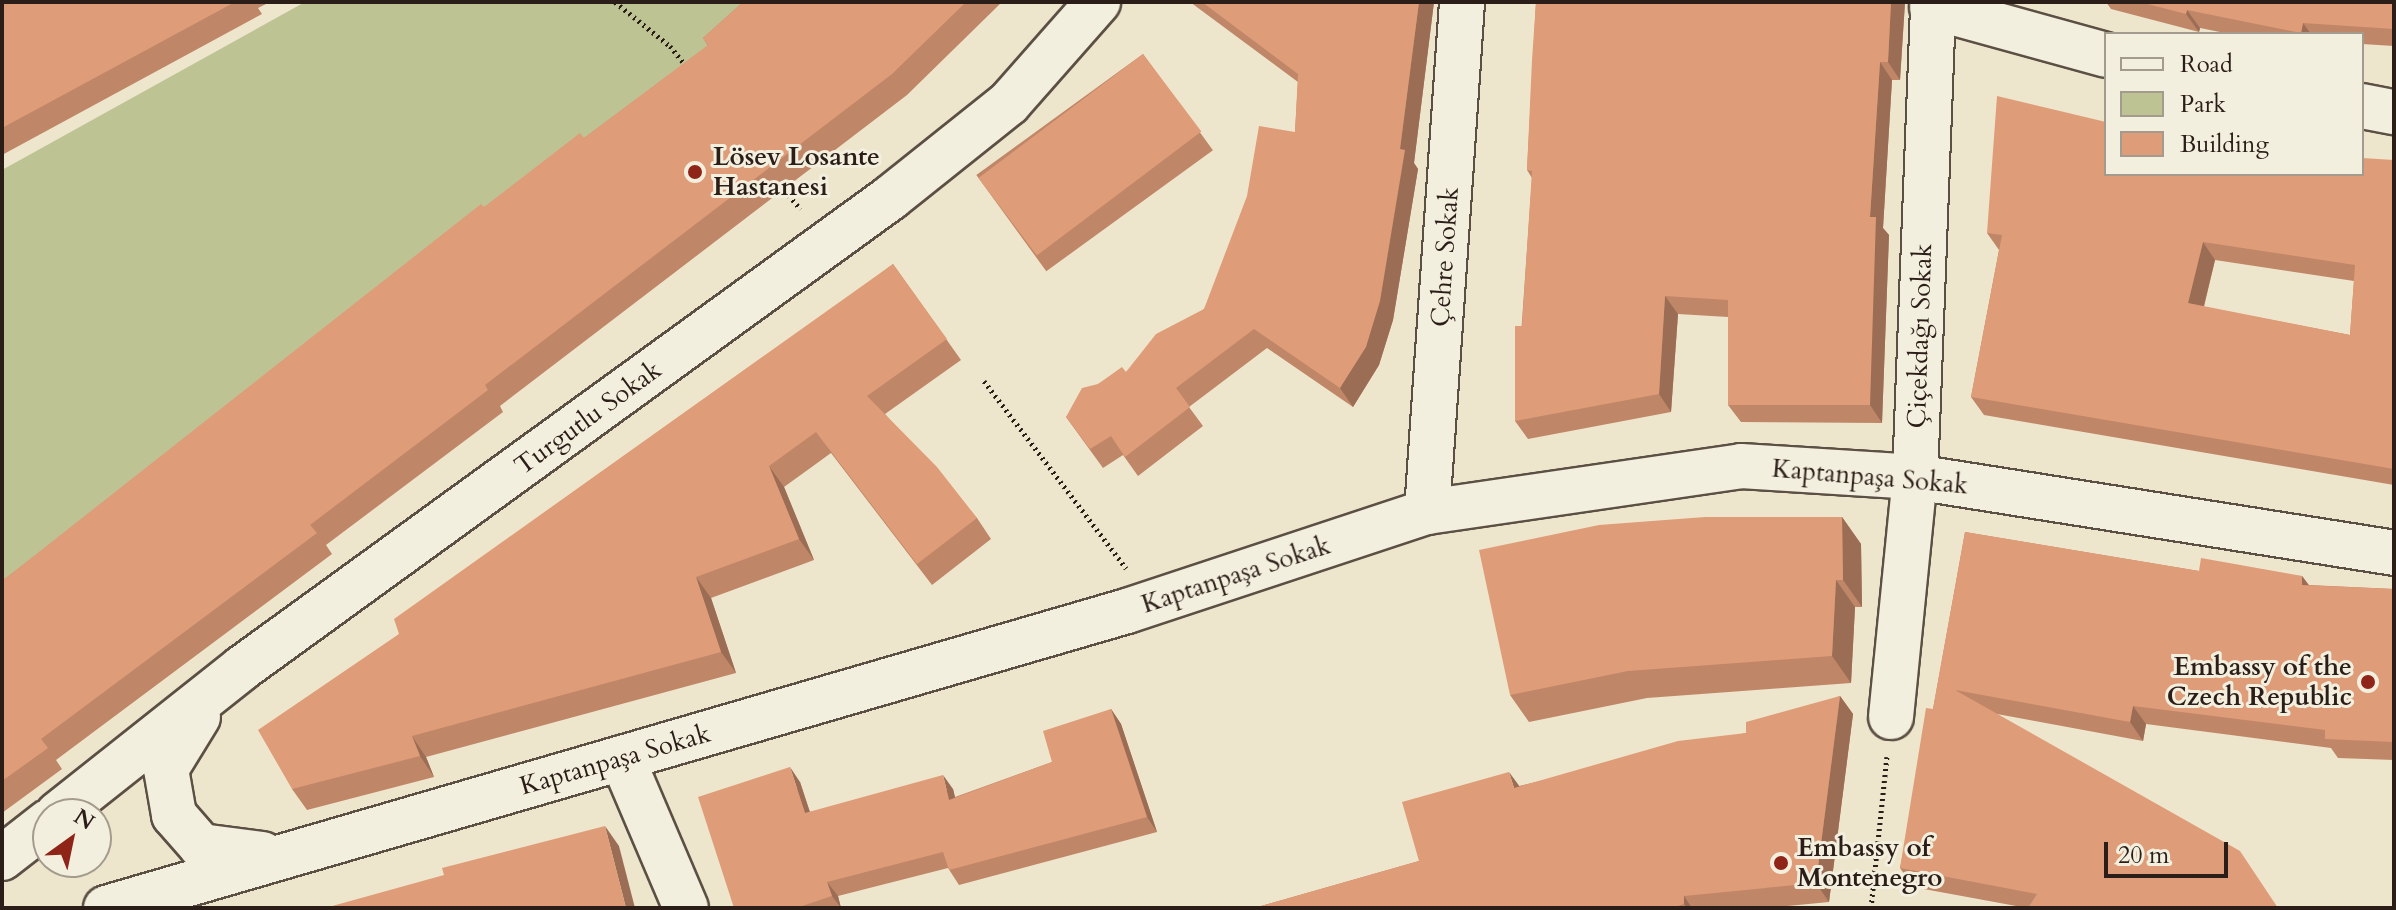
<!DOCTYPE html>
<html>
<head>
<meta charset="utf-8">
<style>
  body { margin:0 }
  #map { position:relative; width:2396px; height:910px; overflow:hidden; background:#ede6cc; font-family:Cardo,serif }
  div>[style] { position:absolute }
  .green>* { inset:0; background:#bec394 }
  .path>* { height:5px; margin-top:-2.5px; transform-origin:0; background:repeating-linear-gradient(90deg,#2b1d17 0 2px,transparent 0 6px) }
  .roads { filter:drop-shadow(2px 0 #5c4f44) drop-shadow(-2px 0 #5c4f44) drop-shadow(0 2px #5c4f44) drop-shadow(0 -2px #5c4f44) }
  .minor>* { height:44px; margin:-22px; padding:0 22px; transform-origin:22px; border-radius:22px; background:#f3efde }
  .wall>* { inset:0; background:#c08668; transform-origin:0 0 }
  .shaded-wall>* { inset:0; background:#9c6d55 }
  .building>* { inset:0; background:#df9c79; transform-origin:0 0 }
  .dots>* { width:22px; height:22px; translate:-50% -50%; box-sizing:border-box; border:4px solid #f3efde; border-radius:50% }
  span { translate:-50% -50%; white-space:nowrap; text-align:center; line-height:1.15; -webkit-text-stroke:6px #f3efde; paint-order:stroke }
  .poi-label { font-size:26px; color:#2b1d17; font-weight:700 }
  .left { translate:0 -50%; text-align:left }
  .right { translate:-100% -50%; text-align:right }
  .street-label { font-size:26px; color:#2b1d17 }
  .frame { position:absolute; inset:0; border:4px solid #2b1d17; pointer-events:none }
  .legend { position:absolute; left:2104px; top:32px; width:260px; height:144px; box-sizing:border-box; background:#f3efde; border:2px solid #a39b8e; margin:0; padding:10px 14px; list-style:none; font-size:24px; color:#2b1d17 }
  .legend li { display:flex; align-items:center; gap:16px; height:40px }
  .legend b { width:40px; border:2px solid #a39b8e }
  .north { position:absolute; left:32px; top:798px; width:80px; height:80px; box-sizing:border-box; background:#f3efde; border:2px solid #a39b8e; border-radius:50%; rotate:33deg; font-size:22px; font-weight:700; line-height:32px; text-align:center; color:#2b1d17 }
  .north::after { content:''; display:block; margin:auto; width:28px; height:36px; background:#8f2418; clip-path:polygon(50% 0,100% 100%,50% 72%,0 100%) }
  .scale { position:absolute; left:2104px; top:842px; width:124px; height:36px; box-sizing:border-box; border:4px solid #2b1d17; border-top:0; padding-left:10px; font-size:24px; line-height:28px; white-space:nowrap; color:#2b1d17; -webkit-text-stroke:6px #f3efde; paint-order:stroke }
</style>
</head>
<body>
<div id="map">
  <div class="green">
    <i style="clip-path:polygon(305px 2px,767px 2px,2px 586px,2px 170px)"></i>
  </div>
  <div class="path">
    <i style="left:615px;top:2px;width:70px;rotate:38.7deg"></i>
    <i style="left:670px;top:46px;width:28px;rotate:51deg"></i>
    <i style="left:781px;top:186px;width:30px;rotate:50deg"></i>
    <i style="left:984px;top:381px;width:235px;rotate:52.8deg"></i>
    <i style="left:1871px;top:908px;width:152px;rotate:-84deg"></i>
  </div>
  <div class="roads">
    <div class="minor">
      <i style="left:1932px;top:7px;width:180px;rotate:15.4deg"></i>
      <i style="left:2362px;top:106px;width:33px;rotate:11deg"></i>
      <i style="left:1427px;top:512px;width:511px;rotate:-86.07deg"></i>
      <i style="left:198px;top:717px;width:61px;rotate:121.6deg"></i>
      <i style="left:166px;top:769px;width:47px;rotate:80.1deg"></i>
      <i style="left:174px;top:815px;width:41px;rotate:48.9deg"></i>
      <i style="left:201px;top:846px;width:62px;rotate:7.5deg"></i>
      <i style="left:1891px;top:717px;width:241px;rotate:-84.3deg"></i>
      <i style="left:1915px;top:477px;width:475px;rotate:-87.8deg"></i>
      <i style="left:622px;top:758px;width:163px;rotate:66.9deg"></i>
      <i style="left:58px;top:814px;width:235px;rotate:-38.4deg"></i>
      <i style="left:242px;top:668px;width:801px;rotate:-35.95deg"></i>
      <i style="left:890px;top:198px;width:152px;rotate:-38.6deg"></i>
      <i style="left:1009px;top:103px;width:135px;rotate:-48.6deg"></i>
      <i style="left:2px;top:858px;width:58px;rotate:-38deg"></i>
      <i style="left:106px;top:908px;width:1063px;rotate:-16.22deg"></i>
      <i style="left:1127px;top:611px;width:316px;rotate:-18.3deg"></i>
      <i style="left:1427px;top:512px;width:317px;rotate:-8.3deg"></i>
      <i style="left:1741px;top:466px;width:174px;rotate:3.6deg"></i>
      <i style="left:1915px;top:477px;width:485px;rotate:9deg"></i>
    </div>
  </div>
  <div class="wall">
    <i style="clip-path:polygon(2px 2px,270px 2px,258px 8px,262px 14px,2px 155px)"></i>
    <i style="clip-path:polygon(743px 2px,1002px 2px,907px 95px,500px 406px,503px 412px,326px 545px,332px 554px,56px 760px,62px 769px,2px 813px,2px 581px,584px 138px,708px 46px,703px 38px)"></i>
    <i style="clip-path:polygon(1190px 2px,1434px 2px,1414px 163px,1418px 169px,1393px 320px,1379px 365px,1353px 407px,1267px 348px,1189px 407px,1203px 426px,1138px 476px,1123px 455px,1103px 468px,1066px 417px,1098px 384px,1126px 372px,1204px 309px,1295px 132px,1298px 82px)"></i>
    <i style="clip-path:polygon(1536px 2px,1905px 2px,1900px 80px,1892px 80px,1883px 228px,1889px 235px,1882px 423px,1741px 422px,1728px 405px,1728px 317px,1678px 314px,1671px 412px,1528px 439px,1515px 421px,1532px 178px,1527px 170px)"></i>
    <i style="clip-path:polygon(2106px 2px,2394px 2px,2394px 46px,2362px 44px,2362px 34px,2230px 34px,2200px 28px,2199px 32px,2111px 9px)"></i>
    <i style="left:1143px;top:54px;width:119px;height:206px;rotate:54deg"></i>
    <i style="clip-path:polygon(evenodd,2394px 160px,2394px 485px,1984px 415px,1971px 397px,1999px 250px,1987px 233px,2106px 174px,2394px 160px,2215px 260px,2354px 281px,2350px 335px,2204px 307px,2215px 260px)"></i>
    <i style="clip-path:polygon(893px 264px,961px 360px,885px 414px,977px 518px,991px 539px,932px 585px,831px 453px,784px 487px,814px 560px,711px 598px,736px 673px,426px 757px,434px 777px,307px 810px,292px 789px,399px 634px)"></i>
    <i style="clip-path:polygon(1842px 517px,1861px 544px,1862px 607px,1855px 607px,1851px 683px,1647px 698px,1529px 722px,1510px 695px)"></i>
    <i style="clip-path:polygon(1965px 532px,2199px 571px,2302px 576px,2309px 585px,2394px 589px,2394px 760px,2338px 758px,2331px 748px,2146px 724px,2143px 741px,1997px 714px,2279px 908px,2027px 908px,1913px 887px,1900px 868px,1933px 709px)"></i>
    <i style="clip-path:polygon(1840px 696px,1853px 714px,1829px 902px,1767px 908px,1254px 908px,1419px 861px,1519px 786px,1746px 733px)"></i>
    <i style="clip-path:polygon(1111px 709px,1121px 724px,1157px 832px,959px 885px,948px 868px,838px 896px,841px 908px,734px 908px,800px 782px,810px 812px,953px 789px,955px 797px,1052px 762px)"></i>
  </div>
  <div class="shaded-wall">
    <i style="clip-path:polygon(1419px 2px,1434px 2px,1414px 163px,1418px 169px,1393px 320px,1379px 365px,1353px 407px,1340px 388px,1400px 149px)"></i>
    <i style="clip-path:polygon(1891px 2px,1905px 2px,1900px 80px,1888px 62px)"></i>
    <i style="clip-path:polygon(2187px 10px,2200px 28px,2199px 32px,2186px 14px)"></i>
    <i style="clip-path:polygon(2303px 23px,2311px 34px,2301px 34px)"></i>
    <i style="clip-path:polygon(1880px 62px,1892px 80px,1883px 228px,1889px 235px,1882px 423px,1870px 405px,1870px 217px)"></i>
    <i style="clip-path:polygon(2203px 242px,2215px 260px,2200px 321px,2188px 303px)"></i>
    <i style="clip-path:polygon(1665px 296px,1678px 314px,1671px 412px,1659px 394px)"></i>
    <i style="clip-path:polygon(769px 466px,784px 487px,814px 560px,799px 539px)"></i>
    <i style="clip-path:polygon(1842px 517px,1861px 544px,1862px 607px,1843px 580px)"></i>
    <i style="clip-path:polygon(2302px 576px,2315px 594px,2302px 585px)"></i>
    <i style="clip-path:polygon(696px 577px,711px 598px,736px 673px,721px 652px)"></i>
    <i style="clip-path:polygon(1836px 580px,1855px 607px,1851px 683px,1832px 656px)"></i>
    <i style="clip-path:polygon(1840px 696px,1853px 714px,1829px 902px,1816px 883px)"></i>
    <i style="clip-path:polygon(2133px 706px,2146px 724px,2143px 741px,2130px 722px)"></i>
    <i style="clip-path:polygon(1111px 709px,1121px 724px,1157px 832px,1147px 817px)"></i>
    <i style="clip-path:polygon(412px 736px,426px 757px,434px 777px,420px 756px)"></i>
    <i style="clip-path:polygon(790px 767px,800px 782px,815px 828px,805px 813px)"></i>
    <i style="clip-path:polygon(1509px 772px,1523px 791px,1514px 788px)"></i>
    <i style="clip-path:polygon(943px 775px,953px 789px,959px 814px,949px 800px)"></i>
    <i style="clip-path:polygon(605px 826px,619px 846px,635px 908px,626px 908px)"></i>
    <i style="clip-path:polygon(827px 882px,838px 896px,841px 908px,832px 896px)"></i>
    <i style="clip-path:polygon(1684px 896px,1692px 908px,1687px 908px,1684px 904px)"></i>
  </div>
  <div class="building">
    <i style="clip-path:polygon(2px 2px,235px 2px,2px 128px)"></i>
    <i style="clip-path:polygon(743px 2px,966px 2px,892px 74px,485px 385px,488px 390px,310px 525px,317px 533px,41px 739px,48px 748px,2px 781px,2px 581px,481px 204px,484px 207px,580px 133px,584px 138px,708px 45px,703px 38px)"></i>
    <i style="clip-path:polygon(1202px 2px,1419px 2px,1400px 149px,1405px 150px,1380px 301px,1366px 347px,1340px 388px,1254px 329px,1176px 388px,1190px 407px,1125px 457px,1111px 436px,1090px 449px,1066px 417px,1082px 388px,1098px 384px,1122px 367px,1126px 372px,1156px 334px,1204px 309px,1247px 196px,1259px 126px,1295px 132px,1298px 74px)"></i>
    <i style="clip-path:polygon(1536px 2px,1891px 2px,1888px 62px,1880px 62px,1870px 217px,1876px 217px,1870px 405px,1728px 405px,1728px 300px,1665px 296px,1659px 394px,1515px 421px,1515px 326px,1522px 326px,1532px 171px,1527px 170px,1532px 60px)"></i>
    <i style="clip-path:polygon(2140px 2px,2394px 2px,2394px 29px,2303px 23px,2301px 33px,2187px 10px,2186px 14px)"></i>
    <i style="left:1143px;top:54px;width:97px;height:206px;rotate:53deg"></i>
    <i style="clip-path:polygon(evenodd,1997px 96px,2106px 122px,2106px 174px,2362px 174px,2362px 158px,2394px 160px,2394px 469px,1971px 397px,2002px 235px,1987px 233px,1997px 96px,2203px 242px,2355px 265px,2350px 335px,2188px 303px,2203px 242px)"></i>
    <i style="clip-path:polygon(893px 264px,947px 339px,867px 396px,937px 467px,977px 518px,917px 564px,816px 432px,769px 466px,799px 539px,696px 577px,721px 652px,412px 736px,420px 756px,292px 789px,258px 730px,399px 634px,394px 619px)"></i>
    <i style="clip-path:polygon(1705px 517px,1842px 517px,1843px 580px,1836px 580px,1832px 656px,1628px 671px,1510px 695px,1479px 550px,1599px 525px)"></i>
    <i style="clip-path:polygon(1965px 532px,2199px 571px,2201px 558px,2302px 576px,2302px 585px,2394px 589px,2394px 742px,2325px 739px,2325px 730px,2133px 706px,2130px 722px,1955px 690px,2240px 851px,2278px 908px,2028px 908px,2037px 894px,1900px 868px,1926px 708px,1933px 709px)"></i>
    <i style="clip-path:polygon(1840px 696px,1816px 883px,1684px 896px,1684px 904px,1671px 908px,1254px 908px,1419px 861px,1402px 802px,1509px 772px,1514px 788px,1678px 741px,1746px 733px,1746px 722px)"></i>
    <i style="clip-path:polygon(1111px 709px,1147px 817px,949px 870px,943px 852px,827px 882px,832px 896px,796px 908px,734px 908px,698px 797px,790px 767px,805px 813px,943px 775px,949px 800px,1052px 762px,1043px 731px)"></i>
    <i style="clip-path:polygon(605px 826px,626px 908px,325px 908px,444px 875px,442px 868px)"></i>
  </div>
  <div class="dots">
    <i style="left:695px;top:172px;background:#8f2418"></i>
    <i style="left:2368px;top:682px;background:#8f2418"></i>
    <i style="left:1781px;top:863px;background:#8f2418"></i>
  </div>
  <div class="poi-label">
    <span class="left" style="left:713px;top:172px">Lösev Losante<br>Hastanesi</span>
    <span class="right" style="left:2352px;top:682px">Embassy of the<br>Czech Republic</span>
    <span class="left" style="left:1797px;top:863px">Embassy of<br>Montenegro</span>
  </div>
  <div class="street-label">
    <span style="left:1445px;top:257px;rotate:-86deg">Çehre Sokak</span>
    <span style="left:1920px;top:336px;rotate:-88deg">Çiçekdağı Sokak</span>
    <span style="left:588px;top:418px;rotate:-36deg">Turgutlu Sokak</span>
    <span style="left:1870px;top:477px;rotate:5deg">Kaptanpaşa Sokak</span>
    <span style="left:1236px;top:575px;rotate:-18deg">Kaptanpaşa Sokak</span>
    <span style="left:615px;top:760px;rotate:-16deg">Kaptanpaşa Sokak</span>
  </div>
  <div class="frame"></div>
  <ul class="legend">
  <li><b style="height:10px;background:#f3efde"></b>Road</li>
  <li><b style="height:22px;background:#bec394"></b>Park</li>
  <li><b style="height:22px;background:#df9c79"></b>Building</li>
  </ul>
  <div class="north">N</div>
  <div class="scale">20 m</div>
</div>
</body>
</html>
